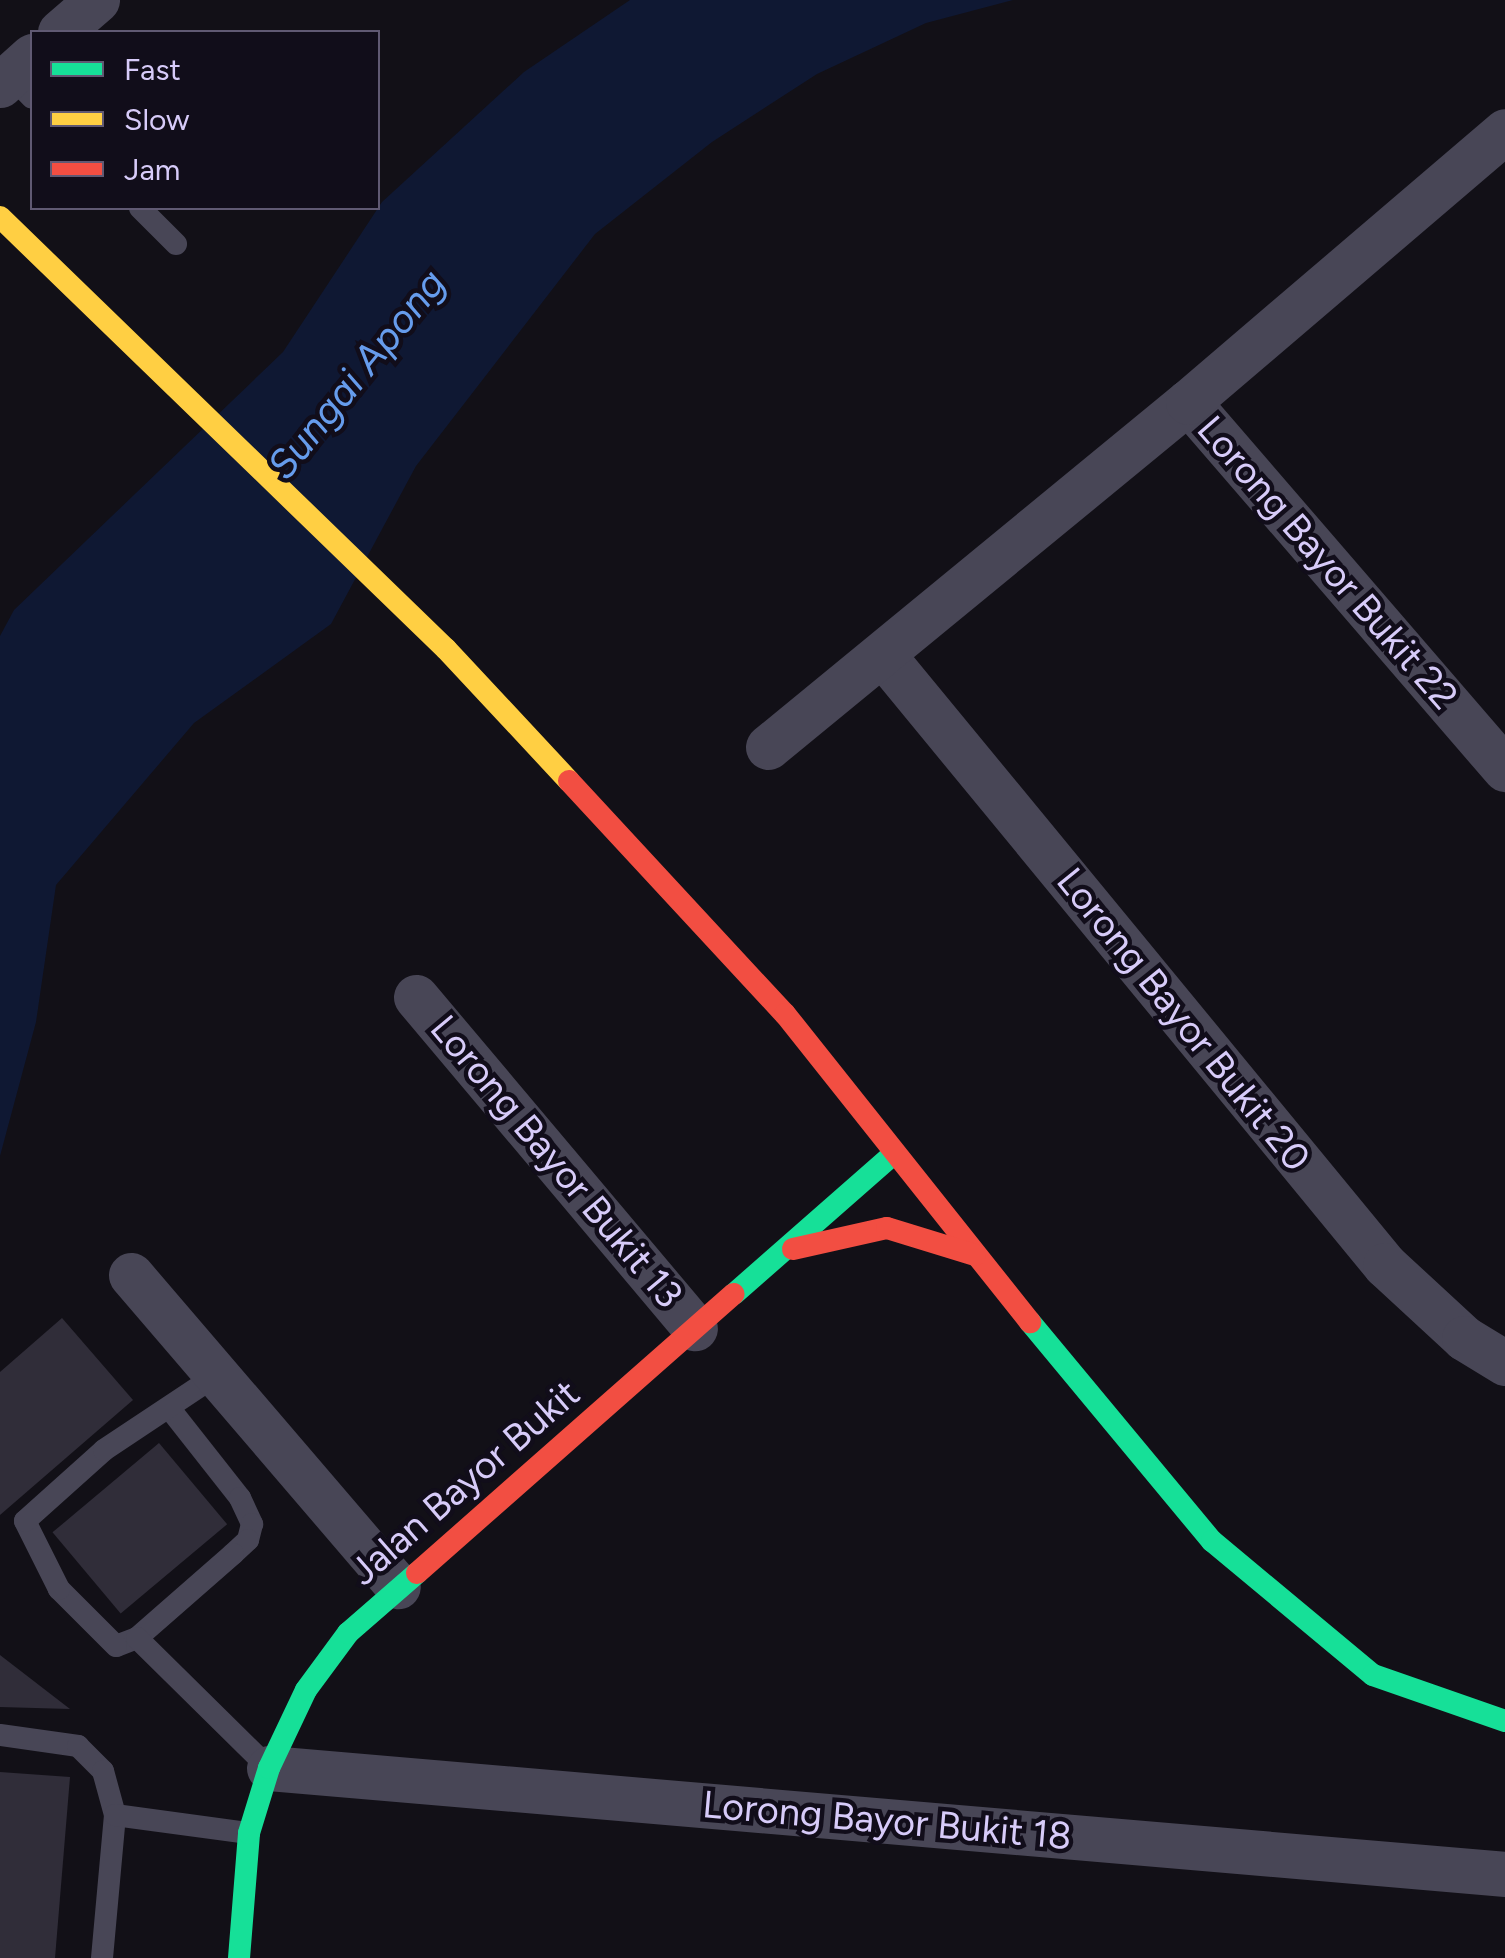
<!DOCTYPE html>
<html>
<head>
<meta charset="utf-8">
<style>
  body { margin:0 }
  #map { position:relative; width:1505px; height:1958px; overflow:hidden; background:#121017; font-family:Figtree,sans-serif }
  div>[style] { position:absolute }
  .water>* { inset:0; background:#0f1833 }
  .building>* { inset:0; background:#302d39; transform-origin:0 0 }
  .lane>* { height:22px; margin:-11px; padding:0 11px; transform-origin:11px; border-radius:11px; background:#484656 }
  .street>* { height:45px; margin:-22.5px; padding:0 22.5px; transform-origin:22.5px; border-radius:22.5px; background:#484656 }
  .fast>* { height:22px; margin:-11px; padding:0 11px; transform-origin:11px; border-radius:11px; background:#16e098 }
  .slow>* { height:22px; margin:-11px; padding:0 11px; transform-origin:11px; border-radius:11px; background:#ffcf43 }
  .jam>* { height:22px; margin:-11px; padding:0 11px; transform-origin:11px; border-radius:11px; background:#f24e42 }
  span { translate:-50% -50%; white-space:nowrap; text-align:center; line-height:1.15; -webkit-text-stroke:9px #110d1a; paint-order:stroke }
  .street-label { font-size:38px; color:#d7cbf9 }
  .water-label { font-size:40px; color:#669cec; font-style:italic }
  .legend { position:absolute; left:30px; top:30px; width:350px; height:180px; box-sizing:border-box; background:#110d1a; border:2px solid #605973; margin:0; padding:12px 18px; list-style:none; font-size:30px; color:#d7cbf9 }
  .legend li { display:flex; align-items:center; gap:20px; height:50px }
  .legend b { width:50px; border:2px solid #605973 }
</style>
</head>
<body>
<div id="map">
  <div class="water">
    <i style="clip-path:polygon(630px 0,1013px 0,926px 23px,817px 74px,712px 142px,595px 234px,416px 466px,331px 624px,194px 723px,56px 885px,36px 1022px,0 1156px,0 636px,14px 610px,283px 352px,382px 202px,524px 72px)"></i>
  </div>
  <div class="building">
    <i style="clip-path:polygon(62px 1318px,133px 1400px,0 1515px,0 1372px)"></i>
    <i style="left:159px;top:1443px;width:106px;height:139px;rotate:50deg"></i>
    <i style="clip-path:polygon(0 1655px,70px 1709px,0 1707px)"></i>
    <i style="clip-path:polygon(0 1772px,70px 1777px,55px 1958px,0 1958px)"></i>
  </div>
  <div class="lane">
    <i style="left:11px;top:76px;width:30px;rotate:46deg"></i>
    <i style="left:140px;top:208px;width:51px;rotate:45deg"></i>
    <i style="left:170px;top:1409px;width:113px;rotate:51.8deg"></i>
    <i style="left:240px;top:1498px;width:29px;rotate:65deg"></i>
    <i style="left:252px;top:1524px;width:16px;rotate:104deg"></i>
    <i style="left:248px;top:1540px;width:21px;rotate:137deg"></i>
    <i style="left:233px;top:1554px;width:128px;rotate:138.8deg"></i>
    <i style="left:137px;top:1638px;width:22px;rotate:159deg"></i>
    <i style="left:116px;top:1646px;width:81px;rotate:-135deg"></i>
    <i style="left:59px;top:1589px;width:76px;rotate:-116.6deg"></i>
    <i style="left:25px;top:1521px;width:106px;rotate:-41.9deg"></i>
    <i style="left:104px;top:1450px;width:132px;rotate:-33.6deg"></i>
    <i style="left:137px;top:1638px;width:185px;rotate:44.6deg"></i>
    <i style="left:0;top:1735px;width:79px;rotate:8deg"></i>
    <i style="left:78px;top:1746px;width:35px;rotate:45deg"></i>
    <i style="left:103px;top:1771px;width:46px;rotate:74.7deg"></i>
    <i style="left:115px;top:1815px;width:144px;rotate:95.2deg"></i>
    <i style="left:115px;top:1815px;width:135px;rotate:7.7deg"></i>
  </div>
  <div class="street">
    <i style="left:60px;top:32px;width:49px;rotate:-40.9deg"></i>
    <i style="left:0;top:85px;width:43px;rotate:-42.2deg"></i>
    <i style="left:1188px;top:402px;width:485px;rotate:49.2deg"></i>
    <i style="left:883px;top:655px;width:790px;rotate:50.55deg"></i>
    <i style="left:1385px;top:1265px;width:108px;rotate:42.7deg"></i>
    <i style="left:1464px;top:1338px;width:48px;rotate:31.4deg"></i>
    <i style="left:768px;top:747px;width:544px;rotate:-39.4deg"></i>
    <i style="left:1188px;top:402px;width:417px;rotate:-40.5deg"></i>
    <i style="left:416px;top:997px;width:433px;rotate:49.9deg"></i>
    <i style="left:131px;top:1275px;width:410px;rotate:49.4deg"></i>
    <i style="left:269px;top:1768px;width:1241px;rotate:4.9deg"></i>
  </div>
  <div class="fast">
    <i style="left:734px;top:1294px;width:210px;rotate:-41.3deg"></i>
    <i style="left:1030px;top:1322px;width:285px;rotate:50.3deg"></i>
    <i style="left:1212px;top:1541px;width:209px;rotate:39.8deg"></i>
    <i style="left:1373px;top:1675px;width:140px;rotate:19.2deg"></i>
    <i style="left:239px;top:1958px;width:125px;rotate:-85.4deg"></i>
    <i style="left:249px;top:1833px;width:68px;rotate:-72.9deg"></i>
    <i style="left:269px;top:1768px;width:86px;rotate:-64.6deg"></i>
    <i style="left:306px;top:1690px;width:71px;rotate:-53.6deg"></i>
    <i style="left:348px;top:1633px;width:91px;rotate:-41deg"></i>
  </div>
  <div class="slow">
    <i style="left:0;top:217px;width:621px;rotate:44.09deg"></i>
    <i style="left:446px;top:649px;width:180px;rotate:47deg"></i>
  </div>
  <div class="jam">
    <i style="left:569px;top:781px;width:318px;rotate:47.2deg"></i>
    <i style="left:785px;top:1014px;width:394px;rotate:51.5deg"></i>
    <i style="left:793px;top:1249px;width:96px;rotate:-12.6deg"></i>
    <i style="left:887px;top:1228px;width:92px;rotate:17.1deg"></i>
    <i style="left:417px;top:1573px;width:422px;rotate:-41.4deg"></i>
  </div>
  <div class="street-label">
    <span style="left:1327px;top:563px;rotate:49deg">Lorong Bayor Bukit 22</span>
    <span style="left:1183px;top:1020px;rotate:51deg">Lorong Bayor Bukit 20</span>
    <span style="left:556px;top:1162px;rotate:50deg">Lorong Bayor Bukit 13</span>
    <span style="left:465px;top:1483px;rotate:-41deg">Jalan Bayor Bukit</span>
    <span style="left:887px;top:1821px;rotate:5deg">Lorong Bayor Bukit 18</span>
  </div>
  <div class="water-label">
    <span style="left:356px;top:374px;rotate:-51deg">Sungai Apong</span>
  </div>
  <ul class="legend">
  <li><b style="height:12px;background:#16e098"></b>Fast</li>
  <li><b style="height:12px;background:#ffcf43"></b>Slow</li>
  <li><b style="height:12px;background:#f24e42"></b>Jam</li>
  </ul>
</div>
</body>
</html>
